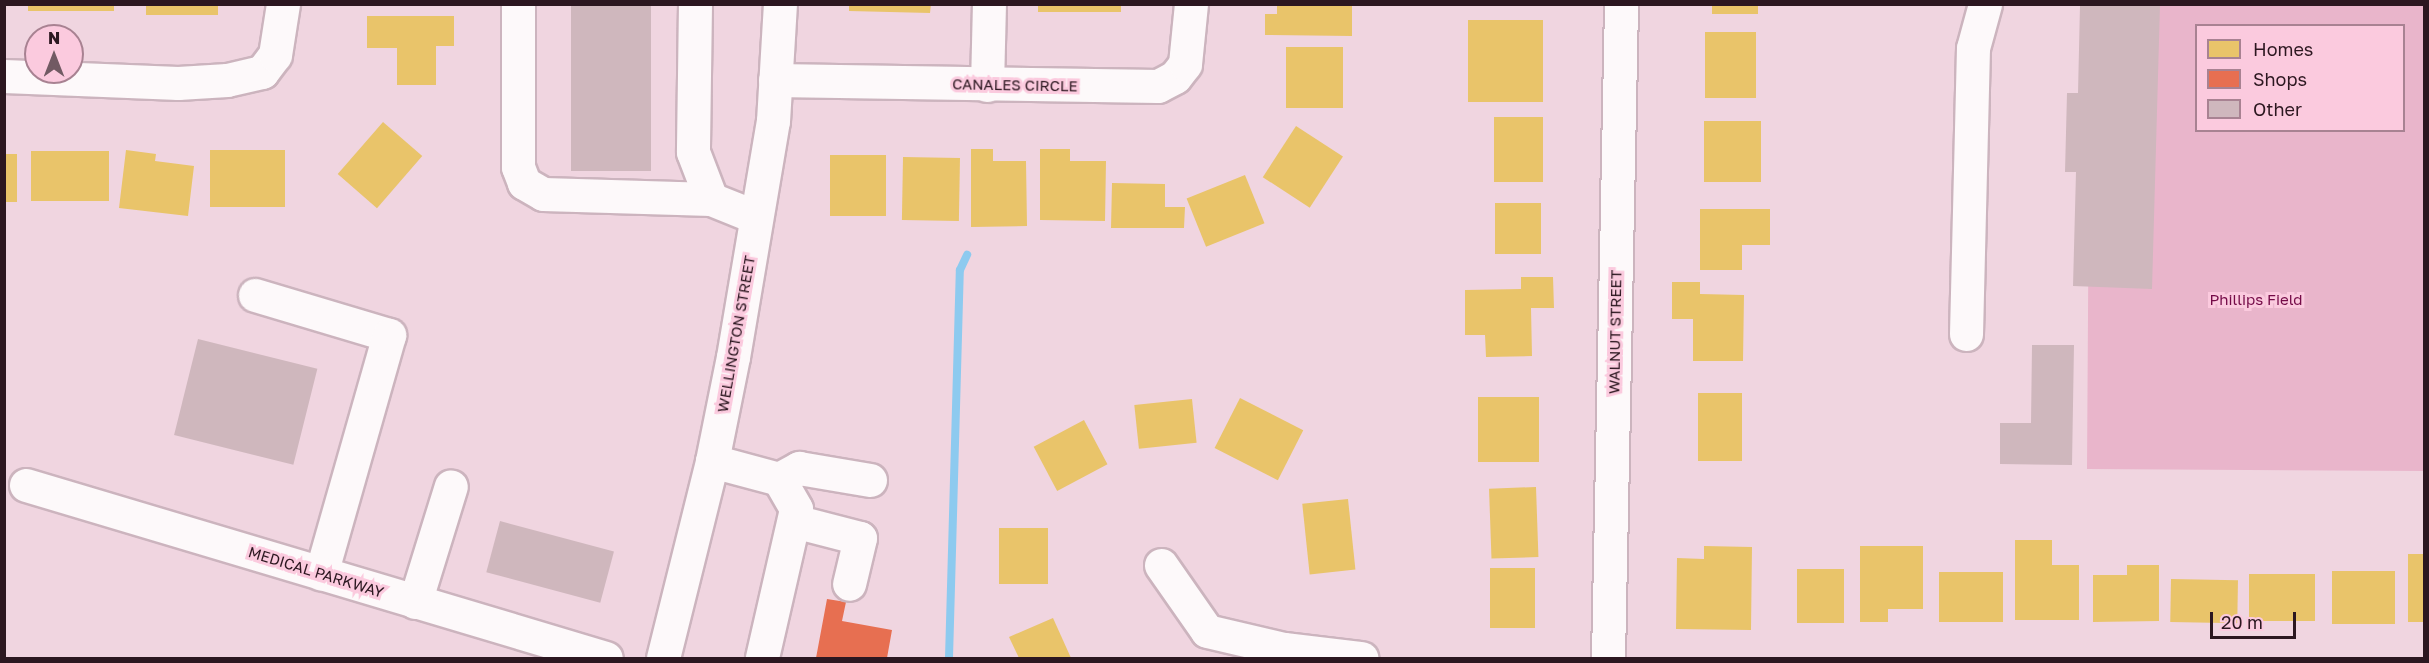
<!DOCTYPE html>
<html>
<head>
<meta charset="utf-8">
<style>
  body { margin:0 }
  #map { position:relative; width:2429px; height:663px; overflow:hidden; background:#f0d5e0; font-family:"Golos Text",sans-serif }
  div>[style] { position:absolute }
  .green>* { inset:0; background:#e9b5cb }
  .homes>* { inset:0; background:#e9c46a; transform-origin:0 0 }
  .shops>* { inset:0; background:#e76f51 }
  .stream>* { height:8px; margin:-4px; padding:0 4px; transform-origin:4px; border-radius:4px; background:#8dcaef }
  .building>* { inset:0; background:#cfb7bd; transform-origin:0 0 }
  .roads { filter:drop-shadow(2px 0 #ccb4be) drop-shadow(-2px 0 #ccb4be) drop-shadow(0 2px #ccb4be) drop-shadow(0 -2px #ccb4be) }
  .minor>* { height:33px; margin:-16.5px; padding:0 16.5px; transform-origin:16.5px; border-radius:16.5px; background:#fdf9fa }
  span { translate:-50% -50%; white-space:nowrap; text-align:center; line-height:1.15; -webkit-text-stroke:6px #fbcade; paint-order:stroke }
  .street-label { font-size:15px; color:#2c1720 }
  .park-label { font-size:15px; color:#740a47 }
  .frame { position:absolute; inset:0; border:6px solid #2c1720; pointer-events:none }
  .legend { position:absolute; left:2195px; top:24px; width:210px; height:108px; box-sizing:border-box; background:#fbcade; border:2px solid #a88292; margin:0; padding:8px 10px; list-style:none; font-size:18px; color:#2c1720 }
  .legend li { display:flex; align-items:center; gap:12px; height:30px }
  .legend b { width:30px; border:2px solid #a88292 }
  .north { position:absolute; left:24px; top:24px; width:60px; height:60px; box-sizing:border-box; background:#fbcade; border:2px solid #a88292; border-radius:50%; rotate:0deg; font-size:16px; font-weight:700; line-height:24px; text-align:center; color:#2c1720 }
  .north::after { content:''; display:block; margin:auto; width:21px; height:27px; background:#715a63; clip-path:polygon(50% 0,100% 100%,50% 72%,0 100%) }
  .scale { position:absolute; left:2210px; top:612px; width:86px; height:27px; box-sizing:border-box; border:3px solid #2c1720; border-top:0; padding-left:8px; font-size:18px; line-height:21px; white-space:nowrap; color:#2c1720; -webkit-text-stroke:4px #fbcade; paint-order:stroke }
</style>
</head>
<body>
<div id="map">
  <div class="green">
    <i style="clip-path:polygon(evenodd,2090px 5px,2424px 5px,2424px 471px,2087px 469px,2090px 5px,2196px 26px,2404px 26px,2404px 130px,2196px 130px,2196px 26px)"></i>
  </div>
  <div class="homes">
    <i style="left:28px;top:4px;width:86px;height:7px"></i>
    <i style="left:146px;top:4px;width:72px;height:11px"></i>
    <i style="clip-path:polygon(849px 4px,931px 4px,930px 13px,849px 11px)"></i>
    <i style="left:1038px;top:4px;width:83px;height:8px"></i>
    <i style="clip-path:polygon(1277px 4px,1352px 4px,1352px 36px,1265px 35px,1265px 14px,1277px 14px)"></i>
    <i style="left:1712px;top:4px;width:46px;height:10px"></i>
    <i style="clip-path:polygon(367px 16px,454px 16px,454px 46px,436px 46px,436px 85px,397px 85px,397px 48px,367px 48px)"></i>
    <i style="left:1468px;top:20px;width:75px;height:82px"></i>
    <i style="left:1705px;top:32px;width:51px;height:66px"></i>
    <i style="left:1343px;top:47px;width:61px;height:57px;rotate:90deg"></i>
    <i style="left:1494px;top:117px;width:49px;height:65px"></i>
    <i style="left:1704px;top:121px;width:57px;height:61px"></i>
    <i style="left:383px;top:122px;width:52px;height:69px;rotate:41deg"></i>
    <i style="left:1296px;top:126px;width:56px;height:61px;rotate:33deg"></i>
    <i style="clip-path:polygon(971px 149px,993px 149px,993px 161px,1026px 161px,1027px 226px,971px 227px)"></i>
    <i style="clip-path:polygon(1040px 149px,1070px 149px,1070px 161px,1106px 161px,1105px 221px,1040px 220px)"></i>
    <i style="clip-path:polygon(126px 150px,156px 154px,155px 161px,194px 166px,188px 216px,119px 208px)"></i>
    <i style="left:210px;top:150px;width:75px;height:57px"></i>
    <i style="left:31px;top:151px;width:78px;height:50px"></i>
    <i style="left:4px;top:154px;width:13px;height:48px"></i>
    <i style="left:830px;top:155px;width:56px;height:61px"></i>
    <i style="left:903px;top:157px;width:57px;height:63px;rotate:1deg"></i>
    <i style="left:1245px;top:175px;width:52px;height:63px;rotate:68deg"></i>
    <i style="clip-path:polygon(1112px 183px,1165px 184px,1165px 207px,1185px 207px,1184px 228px,1111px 228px)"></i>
    <i style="left:1495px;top:203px;width:46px;height:51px"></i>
    <i style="clip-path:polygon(1700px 209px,1770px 209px,1770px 245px,1742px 245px,1742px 270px,1700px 270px)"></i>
    <i style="clip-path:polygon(1521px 277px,1553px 277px,1554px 308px,1531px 308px,1532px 356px,1486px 357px,1485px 335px,1465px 335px,1465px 290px,1521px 289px)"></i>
    <i style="clip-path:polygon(1672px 282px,1700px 282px,1700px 294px,1744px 295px,1743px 361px,1693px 361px,1693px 319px,1672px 319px)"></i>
    <i style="left:1698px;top:393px;width:44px;height:68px"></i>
    <i style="left:1478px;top:397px;width:61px;height:65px"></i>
    <i style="left:1240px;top:398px;width:71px;height:56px;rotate:27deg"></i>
    <i style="left:1192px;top:399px;width:44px;height:58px;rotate:84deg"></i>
    <i style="left:1084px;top:420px;width:50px;height:57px;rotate:62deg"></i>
    <i style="left:1536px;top:487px;width:70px;height:47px;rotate:88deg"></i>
    <i style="left:1348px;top:499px;width:71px;height:46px;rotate:84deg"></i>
    <i style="left:999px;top:528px;width:49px;height:56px"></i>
    <i style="clip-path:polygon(2015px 540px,2052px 540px,2052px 565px,2079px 565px,2079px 620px,2015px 620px)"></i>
    <i style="clip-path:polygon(1704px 546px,1752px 547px,1751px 630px,1676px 629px,1677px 558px,1704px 559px)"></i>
    <i style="clip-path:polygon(1860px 546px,1923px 546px,1923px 609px,1888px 609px,1888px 622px,1860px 622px)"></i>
    <i style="left:2408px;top:554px;width:16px;height:68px"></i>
    <i style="clip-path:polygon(2127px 565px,2159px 565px,2159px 621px,2093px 622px,2093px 575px,2127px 575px)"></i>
    <i style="left:1490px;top:568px;width:45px;height:60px"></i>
    <i style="left:1797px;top:569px;width:47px;height:54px"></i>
    <i style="left:2332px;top:571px;width:63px;height:53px"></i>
    <i style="left:1939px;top:572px;width:64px;height:50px"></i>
    <i style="left:2249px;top:574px;width:66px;height:47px"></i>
    <i style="left:2171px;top:579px;width:67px;height:43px;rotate:1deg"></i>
    <i style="clip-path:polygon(1053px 618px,1071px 658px,1019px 658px,1009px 637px)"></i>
  </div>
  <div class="shops">
    <i style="clip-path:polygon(827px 599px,846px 602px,842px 621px,892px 630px,887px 658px,816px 658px)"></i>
  </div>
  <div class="stream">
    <i style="left:949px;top:658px;width:388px;rotate:-88.4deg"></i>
    <i style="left:960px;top:270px;width:17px;rotate:-65deg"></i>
  </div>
  <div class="building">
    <i style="left:571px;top:4px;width:80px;height:167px"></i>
    <i style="clip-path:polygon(2080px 5px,2160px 5px,2152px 289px,2073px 286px,2076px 172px,2065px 172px,2067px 93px,2078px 93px)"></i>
    <i style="left:198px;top:339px;width:123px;height:99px;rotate:14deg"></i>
    <i style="clip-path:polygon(2032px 345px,2074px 345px,2072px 465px,2000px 464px,2000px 423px,2031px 423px)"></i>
    <i style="left:500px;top:521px;width:118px;height:53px;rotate:15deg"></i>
  </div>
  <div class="roads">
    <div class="minor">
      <i style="left:518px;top:4px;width:163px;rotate:90deg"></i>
      <i style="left:518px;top:167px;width:17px;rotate:69deg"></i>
      <i style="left:524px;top:183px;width:22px;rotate:30deg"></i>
      <i style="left:543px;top:194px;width:168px;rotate:1.7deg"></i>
      <i style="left:711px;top:199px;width:48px;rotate:21.8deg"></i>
      <i style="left:695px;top:4px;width:148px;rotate:90.8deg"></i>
      <i style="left:693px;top:152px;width:50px;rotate:69deg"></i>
      <i style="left:4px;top:76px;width:174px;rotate:2.3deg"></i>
      <i style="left:178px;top:83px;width:49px;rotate:-3.5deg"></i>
      <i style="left:227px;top:80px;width:36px;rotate:-13deg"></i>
      <i style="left:262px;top:72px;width:21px;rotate:-53deg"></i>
      <i style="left:275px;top:55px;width:52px;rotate:-81.1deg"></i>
      <i style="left:775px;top:80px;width:383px;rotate:0.9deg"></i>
      <i style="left:1158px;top:86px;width:19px;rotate:-28deg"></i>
      <i style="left:1175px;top:77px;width:16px;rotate:-52deg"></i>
      <i style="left:1185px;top:64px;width:60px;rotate:-84.3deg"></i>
      <i style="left:987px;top:85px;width:81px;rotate:-88.6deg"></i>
      <i style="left:255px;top:295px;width:140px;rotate:16.6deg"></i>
      <i style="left:389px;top:335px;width:248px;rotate:105.9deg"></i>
      <i style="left:1966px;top:334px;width:286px;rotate:-88.6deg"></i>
      <i style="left:1973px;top:48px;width:46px;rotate:-74.7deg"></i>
      <i style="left:712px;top:461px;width:69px;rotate:15deg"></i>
      <i style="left:779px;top:479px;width:34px;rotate:60deg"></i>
      <i style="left:796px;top:509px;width:153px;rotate:102.9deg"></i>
      <i style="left:779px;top:479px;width:23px;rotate:-29deg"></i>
      <i style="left:799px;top:468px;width:72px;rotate:9.6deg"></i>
      <i style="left:26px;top:485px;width:605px;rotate:16.61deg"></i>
      <i style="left:794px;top:521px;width:68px;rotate:14.4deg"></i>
      <i style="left:860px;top:538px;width:47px;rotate:103.4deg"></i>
      <i style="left:1161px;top:565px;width:80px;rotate:55.1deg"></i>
      <i style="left:1207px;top:631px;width:79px;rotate:13.2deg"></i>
      <i style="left:1284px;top:649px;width:78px;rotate:6.7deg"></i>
      <i style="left:415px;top:602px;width:121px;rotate:-72.8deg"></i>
      <i style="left:663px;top:658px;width:203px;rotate:-76deg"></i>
      <i style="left:712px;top:461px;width:106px;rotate:-78.6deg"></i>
      <i style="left:733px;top:357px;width:239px;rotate:-80.4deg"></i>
      <i style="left:773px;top:121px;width:117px;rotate:-86.6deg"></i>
      <i style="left:1608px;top:658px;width:654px;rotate:-88.86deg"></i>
    </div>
  </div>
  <div class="street-label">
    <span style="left:1015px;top:85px;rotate:1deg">CANALES CIRCLE</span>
    <span style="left:1615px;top:332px;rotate:-89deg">WALNUT STREET</span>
    <span style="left:736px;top:334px;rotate:-80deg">WELLINGTON STREET</span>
    <span style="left:316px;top:572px;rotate:17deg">MEDICAL PARKWAY</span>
  </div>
  <div class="park-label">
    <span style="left:2256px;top:300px">Phillips Field</span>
  </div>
  <div class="frame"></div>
  <ul class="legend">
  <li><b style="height:16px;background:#e9c46a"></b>Homes</li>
  <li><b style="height:16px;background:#e76f51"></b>Shops</li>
  <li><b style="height:16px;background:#cfb7bd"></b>Other</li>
  </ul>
  <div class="north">N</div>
  <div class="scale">20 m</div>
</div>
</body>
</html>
